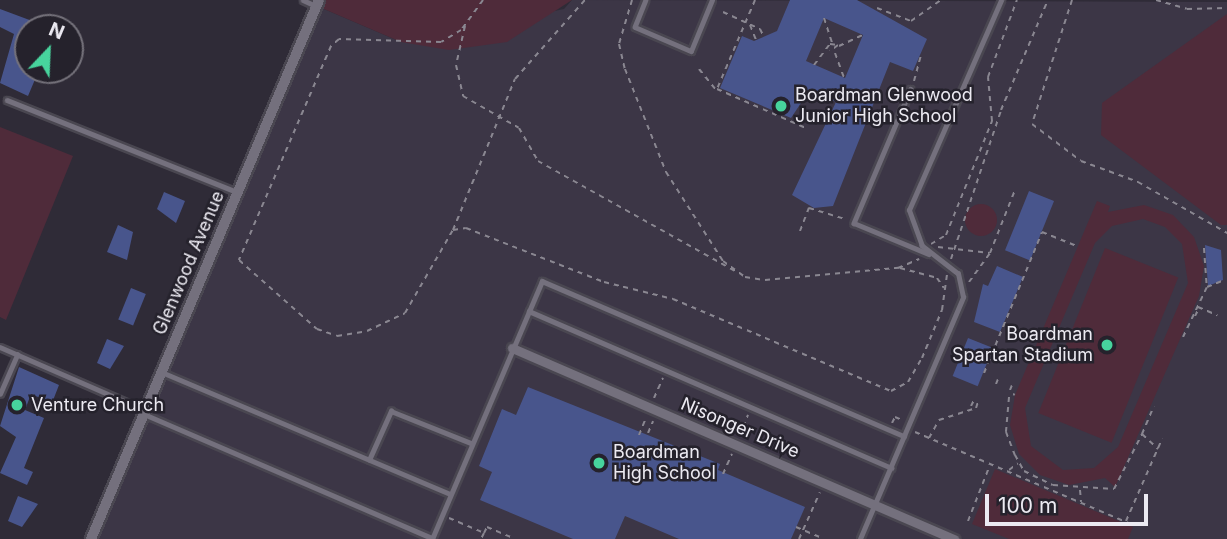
<!DOCTYPE html>
<html>
<head>
<meta charset="utf-8">
<style>
  body { margin:0 }
  #map { position:relative; width:1227px; height:539px; overflow:hidden; background:#2f2b37; font-family:Inter,sans-serif }
  div>[style] { position:absolute }
  .built>* { inset:0; background:#3c3646 }
  .green>* { inset:0; background:#4f2b3a; transform-origin:0 0 }
  .round { border-radius:50% }
  .building>* { inset:0; background:#48558c; transform-origin:0 0 }
  .path>* { height:2px; margin-top:-1px; transform-origin:0; background:repeating-linear-gradient(90deg,#8a8791 0 5px,transparent 0 10px) }
  .roads { filter:drop-shadow(2px 0 #4a4751) drop-shadow(-2px 0 #4a4751) drop-shadow(0 2px #4a4751) drop-shadow(0 -2px #4a4751) }
  .service>* { height:4.5px; margin:-2.25px; padding:0 2.25px; transform-origin:2.25px; border-radius:2.25px; background:#74707d }
  .minor>* { height:9px; margin:-4.5px; padding:0 4.5px; transform-origin:4.5px; border-radius:4.5px; background:#74707d }
  .tertiary>* { height:10px; margin:-5px; padding:0 5px; transform-origin:5px; border-radius:5px; background:#74707d }
  .dots>* { width:19px; height:19px; translate:-50% -50%; box-sizing:border-box; border:4px solid #25222c; border-radius:50% }
  span { translate:-50% -50%; white-space:nowrap; text-align:center; line-height:1.15; -webkit-text-stroke:5px #25222c; paint-order:stroke }
  .poi-label { font-size:18px; color:#eceaf2 }
  .left { translate:0 -50%; text-align:left }
  .right { translate:-100% -50%; text-align:right }
  .street-label { font-size:18px; color:#eceaf2 }
  .north { position:absolute; left:14px; top:14px; width:70px; height:70px; box-sizing:border-box; background:#25222c; border:2px solid #75727b; border-radius:50%; rotate:23deg; font-size:19px; font-weight:700; line-height:28px; text-align:center; color:#eceaf2 }
  .north::after { content:''; display:block; margin:auto; width:24px; height:32px; background:#47d49d; clip-path:polygon(50% 0,100% 100%,50% 72%,0 100%) }
  .scale { position:absolute; left:985px; top:494px; width:163px; height:32px; box-sizing:border-box; border:4px solid #eceaf2; border-top:0; padding-left:9px; font-size:21px; line-height:24px; white-space:nowrap; color:#eceaf2; -webkit-text-stroke:5px #25222c; paint-order:stroke }
</style>
</head>
<body>
<div id="map">
  <div class="built">
    <i style="clip-path:polygon(572px 0,1227px 2px,1227px 539px,91px 539px,317px 6px,401px 42px,564px 9px)"></i>
  </div>
  <div class="green">
    <i style="clip-path:polygon(319px 0,572px 0,507px 42px,449px 50px,401px 42px,317px 6px)"></i>
    <i style="clip-path:polygon(1227px 14px,1227px 225px,1221px 225px,1101px 135px,1102px 103px)"></i>
    <i style="clip-path:polygon(0 127px,73px 156px,6px 320px,0 317px)"></i>
    <i style="clip-path:polygon(evenodd,1097px 201px,1110px 206px,1108px 212px,1144px 205px,1173px 215px,1194px 237px,1204px 266px,1199px 296px,1115px 487px,1105px 478px,1069px 485px,1040px 475px,1019px 454px,1010px 425px,1015px 395px,1097px 201px,1143px 219px,1165px 227px,1182px 244px,1188px 283px,1118px 447px,1094px 468px,1063px 470px,1031px 446px,1025px 408px,1095px 243px,1112px 226px,1143px 219px)"></i>
    <i class="round" style="left:965px;top:204px;width:32px;height:32px"></i>
    <i style="left:1105px;top:248px;width:79px;height:178px;rotate:22deg"></i>
    <i style="clip-path:polygon(995px 469px,1133px 527px,1128px 539px,1009px 539px,972px 524px)"></i>
  </div>
  <div class="building">
    <i style="clip-path:polygon(evenodd,790px 0,857px 0,927px 39px,913px 71px,890px 62px,833px 206px,814px 208px,792px 195px,836px 102px,809px 91px,791px 118px,720px 88px,742px 36px,754px 41px,777px 31px,790px 0,824px 18px,863px 35px,845px 78px,806px 61px,824px 18px)"></i>
    <i style="clip-path:polygon(0 9px,51px 28px,28px 28px,28px 70px,39px 70px,28px 96px,0 83px,14px 34px,0 27px)"></i>
    <i style="left:1029px;top:191px;width:27px;height:64px;rotate:22deg"></i>
    <i style="clip-path:polygon(164px 192px,185px 201px,176px 223px,157px 209px)"></i>
    <i style="clip-path:polygon(118px 225px,133px 232px,127px 260px,107px 252px)"></i>
    <i style="clip-path:polygon(1205px 245px,1221px 250px,1223px 280px,1208px 286px)"></i>
    <i style="clip-path:polygon(997px 266px,1023px 277px,1000px 332px,974px 322px,983px 284px,988px 286px)"></i>
    <i style="left:131px;top:288px;width:16px;height:34px;rotate:22deg"></i>
    <i style="left:968px;top:338px;width:27px;height:41px;rotate:22deg"></i>
    <i style="clip-path:polygon(107px 339px,124px 346px,110px 369px,97px 363px)"></i>
    <i style="clip-path:polygon(19px 367px,59px 385px,52px 403px,31px 394px,25px 410px,44px 418px,24px 468px,33px 472px,27px 485px,0 473px,16px 437px,0 426px)"></i>
    <i style="clip-path:polygon(528px 387px,720px 464px,718px 470px,805px 507px,791px 539px,679px 539px,625px 516px,615px 539px,573px 539px,480px 500px,492px 472px,479px 466px,502px 409px,516px 415px)"></i>
    <i style="clip-path:polygon(18px 496px,38px 504px,22px 527px,8px 521px)"></i>
  </div>
  <div class="path">
    <i style="left:483px;top:0;width:37px;rotate:126deg"></i>
    <i style="left:461px;top:30px;width:23px;rotate:149deg"></i>
    <i style="left:441px;top:42px;width:102px;rotate:-178.3deg"></i>
    <i style="left:339px;top:39px;width:11px;rotate:139deg"></i>
    <i style="left:331px;top:46px;width:233px;rotate:113.3deg"></i>
    <i style="left:239px;top:260px;width:104px;rotate:41.5deg"></i>
    <i style="left:317px;top:329px;width:21px;rotate:19deg"></i>
    <i style="left:337px;top:336px;width:30px;rotate:-9deg"></i>
    <i style="left:367px;top:331px;width:42px;rotate:-25.3deg"></i>
    <i style="left:405px;top:313px;width:96px;rotate:-60deg"></i>
    <i style="left:453px;top:230px;width:13px;rotate:-9deg"></i>
    <i style="left:466px;top:228px;width:148px;rotate:21.4deg"></i>
    <i style="left:604px;top:282px;width:71px;rotate:13.8deg"></i>
    <i style="left:673px;top:299px;width:237px;rotate:22.9deg"></i>
    <i style="left:891px;top:391px;width:19px;rotate:-28deg"></i>
    <i style="left:908px;top:382px;width:28px;rotate:-60deg"></i>
    <i style="left:922px;top:358px;width:52px;rotate:-67.4deg"></i>
    <i style="left:942px;top:310px;width:36px;rotate:-82deg"></i>
    <i style="left:632px;top:0;width:46px;rotate:106.5deg"></i>
    <i style="left:619px;top:44px;width:26px;rotate:77deg"></i>
    <i style="left:625px;top:69px;width:111px;rotate:68.3deg"></i>
    <i style="left:666px;top:172px;width:106px;rotate:57.4deg"></i>
    <i style="left:723px;top:261px;width:27px;rotate:36deg"></i>
    <i style="left:745px;top:277px;width:20px;rotate:9deg"></i>
    <i style="left:765px;top:280px;width:134px;rotate:-5.2deg"></i>
    <i style="left:898px;top:268px;width:23px;rotate:-23deg"></i>
    <i style="left:755px;top:0;width:97px;rotate:113.1deg"></i>
    <i style="left:717px;top:89px;width:97px;rotate:23.7deg"></i>
    <i style="left:1072px;top:0;width:130px;rotate:107.9deg"></i>
    <i style="left:1032px;top:124px;width:61px;rotate:37.1deg"></i>
    <i style="left:1081px;top:161px;width:61px;rotate:20.2deg"></i>
    <i style="left:1138px;top:182px;width:103px;rotate:29.8deg"></i>
    <i style="left:1156px;top:0;width:32px;rotate:16deg"></i>
    <i style="left:1187px;top:9px;width:40px;rotate:-1.4deg"></i>
    <i style="left:877px;top:8px;width:36px;rotate:21deg"></i>
    <i style="left:911px;top:21px;width:37px;rotate:-35deg"></i>
    <i style="left:723px;top:12px;width:41px;rotate:24.7deg"></i>
    <i style="left:760px;top:29px;width:9px;rotate:63deg"></i>
    <i style="left:824px;top:18px;width:26px;rotate:72deg"></i>
    <i style="left:750px;top:25px;width:16px;rotate:68deg"></i>
    <i style="left:465px;top:26px;width:40px;rotate:103deg"></i>
    <i style="left:456px;top:65px;width:32px;rotate:77deg"></i>
    <i style="left:463px;top:96px;width:64px;rotate:29.7deg"></i>
    <i style="left:519px;top:128px;width:38px;rotate:60deg"></i>
    <i style="left:538px;top:161px;width:229px;rotate:29.2deg"></i>
    <i style="left:839px;top:46px;width:26px;rotate:-25deg"></i>
    <i style="left:835px;top:53px;width:27px;rotate:70deg"></i>
    <i style="left:814px;top:65px;width:26px;rotate:-53deg"></i>
    <i style="left:830px;top:44px;width:8px;rotate:7deg"></i>
    <i style="left:838px;top:45px;width:10px;rotate:143deg"></i>
    <i style="left:699px;top:69px;width:27px;rotate:51deg"></i>
    <i style="left:914px;top:81px;width:27px;rotate:-75deg"></i>
    <i style="left:453px;top:230px;width:163px;rotate:-67.7deg"></i>
    <i style="left:515px;top:79px;width:106px;rotate:-48.5deg"></i>
    <i style="left:800px;top:231px;width:25px;rotate:-69deg"></i>
    <i style="left:809px;top:208px;width:38px;rotate:17deg"></i>
    <i style="left:931px;top:244px;width:17px;rotate:-31deg"></i>
    <i style="left:946px;top:235px;width:123px;rotate:-68deg"></i>
    <i style="left:992px;top:121px;width:44px;rotate:-95.2deg"></i>
    <i style="left:988px;top:77px;width:82px;rotate:-69.4deg"></i>
    <i style="left:938px;top:247px;width:52px;rotate:6.6deg"></i>
    <i style="left:1204px;top:248px;width:39px;rotate:86deg"></i>
    <i style="left:1207px;top:287px;width:16px;rotate:-22deg"></i>
    <i style="left:951px;top:259px;width:157px;rotate:-71.4deg"></i>
    <i style="left:1001px;top:110px;width:120px;rotate:-66.9deg"></i>
    <i style="left:900px;top:268px;width:38px;rotate:15deg"></i>
    <i style="left:937px;top:278px;width:12px;rotate:55deg"></i>
    <i style="left:969px;top:282px;width:36px;rotate:-54deg"></i>
    <i style="left:990px;top:253px;width:68px;rotate:-68.4deg"></i>
    <i style="left:1198px;top:307px;width:21px;rotate:23deg"></i>
    <i style="left:1195px;top:316px;width:9px;rotate:-63deg"></i>
    <i style="left:1183px;top:337px;width:55px;rotate:-64.4deg"></i>
    <i style="left:984px;top:373px;width:152px;rotate:-67.6deg"></i>
    <i style="left:1042px;top:232px;width:38px;rotate:22deg"></i>
    <i style="left:996px;top:384px;width:5px;rotate:-68deg"></i>
    <i style="left:1010px;top:390px;width:5px;rotate:-68deg"></i>
    <i style="left:1013px;top:394px;width:2px;rotate:27deg"></i>
    <i style="left:1009px;top:397px;width:35px;rotate:95deg"></i>
    <i style="left:1006px;top:432px;width:25px;rotate:69deg"></i>
    <i style="left:1015px;top:455px;width:18px;rotate:61deg"></i>
    <i style="left:1024px;top:471px;width:32px;rotate:26deg"></i>
    <i style="left:1053px;top:485px;width:61px;rotate:3.8deg"></i>
    <i style="left:1114px;top:489px;width:62px;rotate:-63deg"></i>
    <i style="left:1142px;top:434px;width:22px;rotate:43deg"></i>
    <i style="left:654px;top:398px;width:22px;rotate:-66deg"></i>
    <i style="left:971px;top:406px;width:9px;rotate:-63deg"></i>
    <i style="left:892px;top:423px;width:7px;rotate:-63deg"></i>
    <i style="left:895px;top:417px;width:8px;rotate:23deg"></i>
    <i style="left:915px;top:432px;width:237px;rotate:23.1deg"></i>
    <i style="left:648px;top:433px;width:13px;rotate:-67deg"></i>
    <i style="left:1142px;top:434px;width:30px;rotate:-67deg"></i>
    <i style="left:639px;top:435px;width:18px;rotate:-68deg"></i>
    <i style="left:739px;top:436px;width:23px;rotate:-67deg"></i>
    <i style="left:929px;top:438px;width:21px;rotate:-61deg"></i>
    <i style="left:939px;top:420px;width:39px;rotate:-18deg"></i>
    <i style="left:976px;top:408px;width:9px;rotate:-72deg"></i>
    <i style="left:1009px;top:470px;width:11px;rotate:-38deg"></i>
    <i style="left:723px;top:474px;width:22px;rotate:-66deg"></i>
    <i style="left:1080px;top:490px;width:12px;rotate:85deg"></i>
    <i style="left:449px;top:518px;width:38px;rotate:23deg"></i>
    <i style="left:484px;top:533px;width:7px;rotate:117deg"></i>
    <i style="left:968px;top:521px;width:60px;rotate:-68.6deg"></i>
    <i style="left:1126px;top:521px;width:90px;rotate:-66.3deg"></i>
    <i style="left:796px;top:527px;width:30px;rotate:23deg"></i>
    <i style="left:484px;top:533px;width:7px;rotate:-63deg"></i>
    <i style="left:487px;top:527px;width:30px;rotate:23deg"></i>
    <i style="left:799px;top:539px;width:51px;rotate:-65.9deg"></i>
  </div>
  <div class="roads">
    <div class="service">
      <i style="left:303px;top:0;width:14px;rotate:25deg"></i>
      <i style="left:646px;top:0;width:29px;rotate:112deg"></i>
      <i style="left:635px;top:27px;width:61px;rotate:23.2deg"></i>
      <i style="left:691px;top:51px;width:55px;rotate:-67.6deg"></i>
      <i style="left:911px;top:89px;width:146px;rotate:113deg"></i>
      <i style="left:854px;top:223px;width:81px;rotate:22.5deg"></i>
      <i style="left:7px;top:100px;width:248px;rotate:21.8deg"></i>
      <i style="left:529px;top:311px;width:395px;rotate:23.4deg"></i>
      <i style="left:0;top:347px;width:158px;rotate:23.5deg"></i>
      <i style="left:164px;top:373px;width:311px;rotate:22.9deg"></i>
      <i style="left:0;top:394px;width:43px;rotate:-66.4deg"></i>
      <i style="left:144px;top:414px;width:314px;rotate:23.3deg"></i>
      <i style="left:369px;top:460px;width:54px;rotate:-65.8deg"></i>
      <i style="left:391px;top:411px;width:86px;rotate:21.8deg"></i>
      <i style="left:432px;top:539px;width:280px;rotate:-66.9deg"></i>
      <i style="left:542px;top:281px;width:394px;rotate:23.2deg"></i>
      <i style="left:860px;top:539px;width:263px;rotate:-66.9deg"></i>
      <i style="left:963px;top:297px;width:24px;rotate:-102deg"></i>
      <i style="left:958px;top:274px;width:46px;rotate:-142.1deg"></i>
      <i style="left:922px;top:246px;width:38px;rotate:-110deg"></i>
      <i style="left:909px;top:210px;width:229px;rotate:-66.3deg"></i>
    </div>
    <div class="minor">
      <i style="left:512px;top:348px;width:482px;rotate:23.4deg"></i>
    </div>
    <div class="tertiary">
      <i style="left:91px;top:539px;width:585px;rotate:-67.07deg"></i>
    </div>
  </div>
  <div class="dots">
    <i style="left:781px;top:106px;background:#47d49d"></i>
    <i style="left:1107px;top:345px;background:#47d49d"></i>
    <i style="left:17px;top:405px;background:#47d49d"></i>
    <i style="left:599px;top:463px;background:#47d49d"></i>
  </div>
  <div class="poi-label">
    <span class="left" style="left:795px;top:106px">Boardman Glenwood<br>Junior High School</span>
    <span class="right" style="left:1093px;top:345px">Boardman<br>Spartan Stadium</span>
    <span class="left" style="left:31px;top:405px">Venture Church</span>
    <span class="left" style="left:613px;top:463px">Boardman<br>High School</span>
  </div>
  <div class="street-label">
    <span style="left:189px;top:263px;rotate:-67deg">Glenwood Avenue</span>
    <span style="left:740px;top:428px;rotate:23deg">Nisonger Drive</span>
  </div>
  <div class="north">N</div>
  <div class="scale">100 m</div>
</div>
</body>
</html>
